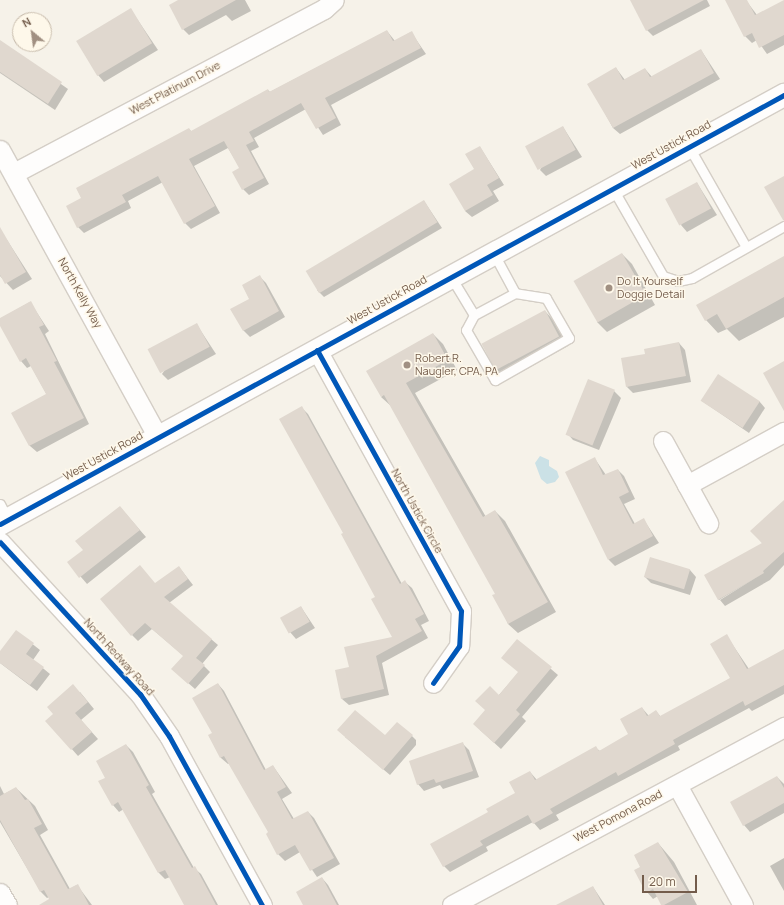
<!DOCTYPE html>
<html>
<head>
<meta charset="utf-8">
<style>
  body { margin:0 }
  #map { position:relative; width:784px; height:905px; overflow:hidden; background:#f6f2e9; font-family:Manrope,sans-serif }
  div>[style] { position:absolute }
  .water>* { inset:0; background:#cbe1e6 }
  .shadow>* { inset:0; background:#0003 }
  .building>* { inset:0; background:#e0d8cf; transform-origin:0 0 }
  .roads { filter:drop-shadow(1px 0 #d4cec6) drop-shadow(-1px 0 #d4cec6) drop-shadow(0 1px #d4cec6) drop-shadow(0 -1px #d4cec6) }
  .lane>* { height:9px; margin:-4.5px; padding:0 4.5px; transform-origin:4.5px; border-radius:4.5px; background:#fefdfc }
  .street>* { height:19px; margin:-9.5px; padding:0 9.5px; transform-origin:9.5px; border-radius:9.5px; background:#fefdfc }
  .secondary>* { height:22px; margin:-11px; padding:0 11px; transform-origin:11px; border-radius:11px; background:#fefdfc }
  .cycleway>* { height:5px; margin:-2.5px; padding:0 2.5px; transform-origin:2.5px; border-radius:2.5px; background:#0057b8 }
  .dots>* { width:11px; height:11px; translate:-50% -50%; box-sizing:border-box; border:2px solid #fef8ea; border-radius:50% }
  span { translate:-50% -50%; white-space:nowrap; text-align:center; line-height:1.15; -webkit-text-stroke:3px #fef8ea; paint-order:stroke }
  .street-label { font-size:11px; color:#735c4b }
  .poi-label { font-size:11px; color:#735c4b }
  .left { translate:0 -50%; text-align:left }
  .north { position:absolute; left:12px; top:12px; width:40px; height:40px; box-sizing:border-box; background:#fef8ea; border:1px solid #c6baaa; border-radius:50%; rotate:331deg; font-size:11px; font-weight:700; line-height:16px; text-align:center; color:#735c4b }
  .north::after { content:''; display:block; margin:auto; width:14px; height:18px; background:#a19082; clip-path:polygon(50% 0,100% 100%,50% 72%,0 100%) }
  .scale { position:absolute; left:642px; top:875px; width:55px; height:18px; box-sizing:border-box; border:2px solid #735c4b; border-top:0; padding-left:5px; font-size:12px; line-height:14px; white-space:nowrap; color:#735c4b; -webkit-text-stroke:3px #fef8ea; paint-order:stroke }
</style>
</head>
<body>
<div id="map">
  <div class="water">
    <i style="clip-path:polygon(540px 456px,549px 460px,549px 466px,557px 471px,559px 477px,555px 482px,547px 484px,541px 479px,535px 463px)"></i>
  </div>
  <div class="shadow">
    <i style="clip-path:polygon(180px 0,245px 0,251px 11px,232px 21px,226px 15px,189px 35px,183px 29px)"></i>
    <i style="clip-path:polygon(635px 0,707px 0,710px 6px,653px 36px,647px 30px)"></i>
    <i style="clip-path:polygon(784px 1px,784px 45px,767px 54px,757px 40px,752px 43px,745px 36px,732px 12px,748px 3px,757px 15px)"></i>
    <i style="clip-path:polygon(131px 10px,158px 50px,104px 82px,98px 75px)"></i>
    <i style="clip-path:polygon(387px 31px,395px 41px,411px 32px,426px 54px,331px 105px,341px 125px,323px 135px,306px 109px,254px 138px,259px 147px,251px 151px,269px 184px,249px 195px,243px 189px,240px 168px,228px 148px,194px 166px,220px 213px,191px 229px,185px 223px,163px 182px,128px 201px,131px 208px,84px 233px,78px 227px,83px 198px,189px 129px,192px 132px,268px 90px,270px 92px)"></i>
    <i style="clip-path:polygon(0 41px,68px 89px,55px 110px,0 73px)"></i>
    <i style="clip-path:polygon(701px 50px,720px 79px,620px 134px,613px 128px,589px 84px,616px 68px,625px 80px,645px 69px,652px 77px)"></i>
    <i style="clip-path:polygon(563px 127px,582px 157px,546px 176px,540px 170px)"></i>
    <i style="clip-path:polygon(480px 147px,504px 185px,493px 191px,499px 201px,472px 217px,465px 211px)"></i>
    <i style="clip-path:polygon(697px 183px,717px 215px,687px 232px,681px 225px)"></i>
    <i style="clip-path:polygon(424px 201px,442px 228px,324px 297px,317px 290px)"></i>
    <i style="clip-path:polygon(7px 240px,32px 279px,13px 290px,0 276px,0 244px)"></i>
    <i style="clip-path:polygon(622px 254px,632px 264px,655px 305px,607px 332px,597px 322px)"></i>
    <i style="clip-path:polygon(784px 258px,784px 317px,739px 341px,727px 329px,718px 333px,706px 320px)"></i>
    <i style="clip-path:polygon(259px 276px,266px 283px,285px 317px,250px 337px,243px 330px,250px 299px)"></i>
    <i style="clip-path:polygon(30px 302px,49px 331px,45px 334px,89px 424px,37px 452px,30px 446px,13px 413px,47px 395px,31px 366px,27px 368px,21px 361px,0 324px,0 319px)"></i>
    <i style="clip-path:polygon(545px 311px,554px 321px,568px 346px,507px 380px,497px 370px,483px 345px)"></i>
    <i style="clip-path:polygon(197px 325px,216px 354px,168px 380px,162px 374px)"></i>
    <i style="clip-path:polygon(433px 334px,443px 344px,457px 370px,415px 393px,486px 517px,495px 511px,505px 521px,556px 612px,518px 633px,508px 624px,496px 594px,391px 406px,381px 397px)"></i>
    <i style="clip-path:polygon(679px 343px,685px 350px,691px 382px,633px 393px,627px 387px,646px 354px)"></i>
    <i style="clip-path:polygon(614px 391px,621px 398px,599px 450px,573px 440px,567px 433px)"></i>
    <i style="clip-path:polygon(702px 401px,759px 401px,765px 408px,749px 433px)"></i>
    <i style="clip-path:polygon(302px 408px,308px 414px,402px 584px,405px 582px,412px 588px,429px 621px,421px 625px,428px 638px,382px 663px,389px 695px,349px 705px,342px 699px,350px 667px,393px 637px,377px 597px,344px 533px)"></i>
    <i style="clip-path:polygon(595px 459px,606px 475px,618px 470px,624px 476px,635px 499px,624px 504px,635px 524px,644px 520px,659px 543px,615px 566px,609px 560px)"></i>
    <i style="clip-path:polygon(784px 501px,784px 565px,770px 580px,725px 606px,720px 600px,768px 570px,719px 600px,706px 576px,763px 544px,752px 531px)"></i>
    <i style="clip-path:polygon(120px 507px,146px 537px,87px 584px,69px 563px,84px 551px)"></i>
    <i style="clip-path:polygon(651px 558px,690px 570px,696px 577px,690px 595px,651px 583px,645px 577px)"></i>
    <i style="clip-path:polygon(179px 567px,193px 585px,169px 603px,218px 645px,202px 664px,210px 672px,195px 689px,179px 675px,184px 656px,152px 629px,138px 641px,132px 635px,156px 584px)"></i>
    <i style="clip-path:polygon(301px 607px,315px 628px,296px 639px,290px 632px)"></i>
    <i style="clip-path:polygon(16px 631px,40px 650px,33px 660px,50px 674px,37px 691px,0 663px,0 653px)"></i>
    <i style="clip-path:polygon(726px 635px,749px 669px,784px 650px,784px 694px,752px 711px,749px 708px,678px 746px,680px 750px,556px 815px,559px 820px,540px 830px,533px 822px,486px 847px,488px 851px,450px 872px,444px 866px,489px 812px,517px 793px,530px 772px,537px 780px,596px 748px,600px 751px,630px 735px,642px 708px,649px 716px,656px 711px,661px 717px,731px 678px)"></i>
    <i style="clip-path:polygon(517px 640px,558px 675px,522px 717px,526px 721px,501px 749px,480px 730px,486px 710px,519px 672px)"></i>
    <i style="clip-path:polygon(218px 684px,224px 691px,266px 770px,273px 766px,292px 793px,282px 799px,294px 819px,308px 812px,314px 818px,340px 864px,317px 877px,300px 852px,285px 861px,278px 854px,270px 833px,230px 763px,228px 764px,221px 758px,209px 736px,213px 733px)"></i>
    <i style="clip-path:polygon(80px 692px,94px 709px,81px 720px,98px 739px,78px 756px,47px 721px)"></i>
    <i style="clip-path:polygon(409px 733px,416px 740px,416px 745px,390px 775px,345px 737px,385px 737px)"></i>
    <i style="clip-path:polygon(463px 744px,469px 750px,479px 777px,443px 789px,440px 785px,424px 791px,418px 784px)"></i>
    <i style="clip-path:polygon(126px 745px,133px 752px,155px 792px,152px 794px,194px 868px,201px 874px,218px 905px,185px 905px,170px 877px,165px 879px,159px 873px,124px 809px,119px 812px,113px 805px,106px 778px)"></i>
    <i style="clip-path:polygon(777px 777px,784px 784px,784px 813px,750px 832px,744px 825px)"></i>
    <i style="clip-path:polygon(0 786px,4px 794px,16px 788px,35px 806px,48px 830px,40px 835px,70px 889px,77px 885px,92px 905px,54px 905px,49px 897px,47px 898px,41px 892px,0 822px)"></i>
    <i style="clip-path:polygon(658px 843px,674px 862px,697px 905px,662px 905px,658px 896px,653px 899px,647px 892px,641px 867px)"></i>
    <i style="clip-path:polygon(784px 858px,784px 891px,770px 866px)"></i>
    <i style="clip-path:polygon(322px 878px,328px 885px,339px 905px,304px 905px)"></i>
    <i style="clip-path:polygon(593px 887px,605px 905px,562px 905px)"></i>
  </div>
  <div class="building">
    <i style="clip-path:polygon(178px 0,236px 0,182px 30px,169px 5px)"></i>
    <i style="clip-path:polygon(630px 0,704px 0,646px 31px)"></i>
    <i style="clip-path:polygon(725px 0,747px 0,755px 15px,784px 0,784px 35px,759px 48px,752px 33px,744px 37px)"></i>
    <i style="left:131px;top:8px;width:41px;height:64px;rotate:59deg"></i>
    <i style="clip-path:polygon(387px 30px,393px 41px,412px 31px,421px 48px,325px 98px,336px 118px,316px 129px,301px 103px,249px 132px,254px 141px,246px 145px,264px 178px,242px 190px,232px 172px,239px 168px,224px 141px,189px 159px,215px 206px,184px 224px,158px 176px,122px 195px,126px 202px,77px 228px,66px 206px,81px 198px,76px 188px,189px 128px,191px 131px,268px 89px,269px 92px)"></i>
    <i style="clip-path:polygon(0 40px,62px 82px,48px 104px,0 72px)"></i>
    <i style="clip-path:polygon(701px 49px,714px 73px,613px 128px,587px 84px,616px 67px,623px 80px,645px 68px,650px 77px)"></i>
    <i style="left:563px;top:126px;width:27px;height:43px;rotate:62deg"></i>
    <i style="clip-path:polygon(480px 146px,499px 178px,487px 185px,493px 195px,465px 211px,449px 184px,474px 169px,465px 154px)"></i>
    <i style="clip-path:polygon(784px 176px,784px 220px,783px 220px,764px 187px)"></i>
    <i style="left:697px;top:182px;width:30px;height:36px;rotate:62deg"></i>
    <i style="left:424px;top:200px;width:26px;height:138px;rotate:59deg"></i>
    <i style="clip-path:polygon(0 227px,26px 272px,5px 284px,0 275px)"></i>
    <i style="left:622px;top:253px;width:48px;height:56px;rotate:60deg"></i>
    <i style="clip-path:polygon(784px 256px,784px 297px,726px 329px,717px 314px,705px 321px,696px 305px)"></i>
    <i style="clip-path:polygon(260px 275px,279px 311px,243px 331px,230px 309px,249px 299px,242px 285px)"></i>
    <i style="clip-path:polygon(31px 301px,44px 325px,39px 327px,57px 361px,54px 362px,84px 418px,29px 446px,11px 413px,46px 394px,26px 358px,20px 362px,0 326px,0 318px)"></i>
    <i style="left:545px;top:310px;width:30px;height:72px;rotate:62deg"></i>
    <i style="left:197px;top:323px;width:27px;height:56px;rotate:62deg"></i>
    <i style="clip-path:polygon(433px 333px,448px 360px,406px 383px,483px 517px,495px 510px,548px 602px,508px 624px,492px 595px,495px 594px,384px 395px,381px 397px,366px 371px)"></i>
    <i style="clip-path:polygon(679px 342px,686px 376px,626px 387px,621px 358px,645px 354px,644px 349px)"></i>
    <i style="clip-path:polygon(784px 361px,784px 411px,763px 373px)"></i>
    <i style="left:718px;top:374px;width:50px;height:32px;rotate:33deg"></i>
    <i style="left:588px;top:379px;width:29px;height:60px;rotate:22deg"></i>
    <i style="clip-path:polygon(302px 406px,400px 584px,405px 580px,424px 614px,415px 619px,422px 631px,376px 656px,384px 689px,341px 699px,335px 670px,349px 667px,344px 647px,392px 637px,371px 599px,375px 597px,341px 534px,343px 533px,279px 419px)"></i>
    <i style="clip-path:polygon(595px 457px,603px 475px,618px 469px,629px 492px,619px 497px,633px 524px,644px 518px,653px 536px,608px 560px,565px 472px)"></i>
    <i style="clip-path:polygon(784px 500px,784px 552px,763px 571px,764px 573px,718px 600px,704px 575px,762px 543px,750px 531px)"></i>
    <i style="clip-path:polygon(120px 506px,140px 530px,79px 578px,67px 562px,83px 550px,75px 541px)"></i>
    <i style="left:650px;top:557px;width:42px;height:21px;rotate:17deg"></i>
    <i style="clip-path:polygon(140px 565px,155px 583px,179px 566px,188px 579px,164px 597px,212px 639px,196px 658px,205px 665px,188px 684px,171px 669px,183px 656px,145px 623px,131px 636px,100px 599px)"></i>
    <i style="left:301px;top:606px;width:18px;height:24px;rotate:61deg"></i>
    <i style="clip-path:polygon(16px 630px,34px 643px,26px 654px,44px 667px,30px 685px,0 663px,0 651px)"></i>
    <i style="clip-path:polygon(727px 634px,747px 669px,784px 649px,784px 685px,745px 706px,743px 701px,673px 740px,675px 744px,618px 776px,616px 772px,550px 809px,553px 813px,533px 824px,528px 815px,480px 841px,483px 845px,443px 867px,430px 844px,488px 812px,486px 809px,515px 793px,509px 782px,530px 771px,535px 780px,596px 746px,599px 751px,628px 734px,620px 719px,642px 707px,647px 716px,656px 710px,660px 716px,730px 678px,710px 644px)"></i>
    <i style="clip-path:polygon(517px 639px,552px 667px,516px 710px,520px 714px,494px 743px,473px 724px,485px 710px,475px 701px,490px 686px,499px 695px,518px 672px,501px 658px)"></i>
    <i style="clip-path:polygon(218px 683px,264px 770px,273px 765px,286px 787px,277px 792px,292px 819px,308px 811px,334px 858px,310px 871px,295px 845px,277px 855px,266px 834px,268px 832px,224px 756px,220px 758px,208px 735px,212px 733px,192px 698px)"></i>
    <i style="clip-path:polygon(73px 684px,88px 702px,75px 713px,92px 732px,71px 750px,45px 721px,53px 714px,47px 707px)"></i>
    <i style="clip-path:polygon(355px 710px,385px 735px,397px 722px,413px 735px,383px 770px,337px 730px)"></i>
    <i style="clip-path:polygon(463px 742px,473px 771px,436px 783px,434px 779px,417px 785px,409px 761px)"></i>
    <i style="clip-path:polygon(126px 744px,149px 785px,146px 787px,192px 868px,195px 866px,216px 905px,184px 905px,165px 870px,158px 873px,118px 802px,112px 806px,98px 781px,105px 778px,96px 761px)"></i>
    <i style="clip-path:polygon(777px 776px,784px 788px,784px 803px,743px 826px,730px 802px)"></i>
    <i style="clip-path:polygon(16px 787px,25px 800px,28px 799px,42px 824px,34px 828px,68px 889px,78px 884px,89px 905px,39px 905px,49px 899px,44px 890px,40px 892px,0 820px,0 796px)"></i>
    <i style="clip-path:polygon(658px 842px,688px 892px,664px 905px,661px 905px,653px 889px,646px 893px,634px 870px,640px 867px,634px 855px)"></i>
    <i style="clip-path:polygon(322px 877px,337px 905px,303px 905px,296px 892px)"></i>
    <i style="clip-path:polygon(593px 886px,603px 905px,556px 905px)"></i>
  </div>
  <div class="roads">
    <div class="lane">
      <i style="left:689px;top:147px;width:115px;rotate:60.3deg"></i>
      <i style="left:613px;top:189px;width:100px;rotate:60.1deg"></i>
      <i style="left:663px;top:276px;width:16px;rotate:18deg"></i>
      <i style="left:678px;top:281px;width:14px;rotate:-12deg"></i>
      <i style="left:692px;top:278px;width:106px;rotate:-29.5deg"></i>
      <i style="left:451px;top:277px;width:44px;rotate:58.8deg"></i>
      <i style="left:474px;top:315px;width:47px;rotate:-28.2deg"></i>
      <i style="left:515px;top:293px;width:44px;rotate:-118.3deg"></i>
      <i style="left:474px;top:315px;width:17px;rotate:118deg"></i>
      <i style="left:466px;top:330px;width:58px;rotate:59.9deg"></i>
      <i style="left:495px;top:380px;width:85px;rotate:-29.6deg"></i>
      <i style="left:569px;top:338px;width:46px;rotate:-119.9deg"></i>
      <i style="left:546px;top:298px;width:31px;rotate:-171deg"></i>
      <i style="left:0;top:504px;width:18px;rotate:63deg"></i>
    </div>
    <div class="street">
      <i style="left:0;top:150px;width:328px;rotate:61.2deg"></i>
      <i style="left:14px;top:173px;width:351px;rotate:-27.9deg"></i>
      <i style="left:324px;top:9px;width:13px;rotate:-42deg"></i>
      <i style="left:317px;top:350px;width:298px;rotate:61.1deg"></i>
      <i style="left:461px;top:611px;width:35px;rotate:93deg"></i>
      <i style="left:459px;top:646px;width:45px;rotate:125.1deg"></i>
      <i style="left:663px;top:441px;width:94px;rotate:61.2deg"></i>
      <i style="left:687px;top:485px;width:111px;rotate:-28.7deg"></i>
      <i style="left:0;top:542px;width:207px;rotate:47.4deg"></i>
      <i style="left:140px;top:694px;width:51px;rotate:55.4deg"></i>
      <i style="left:169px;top:736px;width:193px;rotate:61.2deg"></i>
      <i style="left:677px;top:785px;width:137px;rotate:61.2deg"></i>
      <i style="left:0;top:893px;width:14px;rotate:60deg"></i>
      <i style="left:452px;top:905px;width:377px;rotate:-28.2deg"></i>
    </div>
    <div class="secondary">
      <i style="left:0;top:524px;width:894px;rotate:-28.69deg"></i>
    </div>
  </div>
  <div class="cycleway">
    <i style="left:317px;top:350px;width:298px;rotate:61.1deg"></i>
    <i style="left:461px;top:611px;width:35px;rotate:93deg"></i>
    <i style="left:459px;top:646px;width:45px;rotate:125.1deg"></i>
    <i style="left:0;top:524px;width:894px;rotate:-28.69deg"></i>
    <i style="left:0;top:542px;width:207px;rotate:47.4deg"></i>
    <i style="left:140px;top:694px;width:51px;rotate:55.4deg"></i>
    <i style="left:169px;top:736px;width:193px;rotate:61.2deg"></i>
  </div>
  <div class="dots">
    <i style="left:609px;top:288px;background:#a19082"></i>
    <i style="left:407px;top:365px;background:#a19082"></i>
  </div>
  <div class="street-label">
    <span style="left:175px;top:88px;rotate:-28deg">West Platinum Drive</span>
    <span style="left:671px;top:145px;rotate:-29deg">West Ustick Road</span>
    <span style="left:80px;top:293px;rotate:61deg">North Kelly Way</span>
    <span style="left:387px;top:300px;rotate:-29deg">West Ustick Road</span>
    <span style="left:103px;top:456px;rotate:-29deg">West Ustick Road</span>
    <span style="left:417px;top:511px;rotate:61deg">North Ustick Circle</span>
    <span style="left:119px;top:657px;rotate:48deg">North Redway Road</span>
    <span style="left:618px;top:816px;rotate:-28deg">West Pomona Road</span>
  </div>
  <div class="poi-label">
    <span class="left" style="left:617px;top:288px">Do It Yourself<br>Doggie Detail</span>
    <span class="left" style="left:415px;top:365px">Robert R.<br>Naugler, CPA, PA</span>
  </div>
  <div class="north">N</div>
  <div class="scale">20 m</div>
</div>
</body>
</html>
